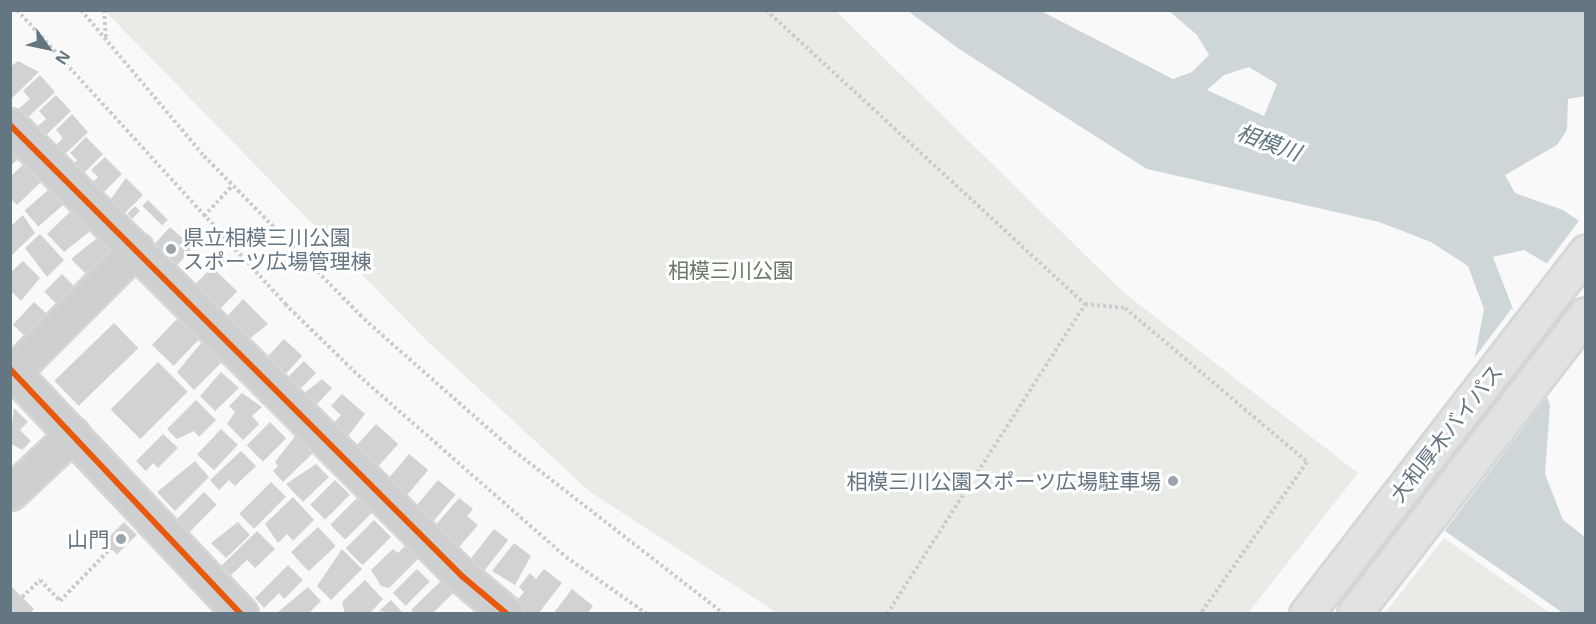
<!DOCTYPE html>
<html>
<head>
<meta charset="utf-8">
<style>
  body { margin:0 }
  #map { position:relative; width:1596px; height:624px; overflow:hidden; background:#f9f9f9; font-family:"Noto Sans","Noto Sans JP",sans-serif }
  div>[style] { position:absolute }
  .green>* { inset:0; background:#e8ebe6 }
  .water>* { inset:0; background:#ced6d9 }
  .pier>* { inset:0; background:#f9f9f9 }
  .building>* { inset:0; background:#d0d2d3; transform-origin:0 0 }
  .path>* { height:4px; margin-top:-2px; transform-origin:0; background:repeating-linear-gradient(90deg,#cbcccd 0 3px,transparent 0 6px) }
  .roads { filter:drop-shadow(2px 0 #d5d6d6) drop-shadow(-2px 0 #d5d6d6) drop-shadow(0 2px #d5d6d6) drop-shadow(0 -2px #d5d6d6) }
  .minor>* { height:33px; margin:-16.5px; padding:0 16.5px; transform-origin:16.5px; border-radius:16.5px; background:#cecfd0 }
  .highway>* { height:33px; margin:-16.5px; padding:0 16.5px; transform-origin:16.5px; border-radius:16.5px; background:#e1e2e2 }
  .cycleway>* { height:6px; margin:-3px; padding:0 3px; transform-origin:3px; border-radius:3px; background:#e8590c }
  .dots>* { width:16px; height:16px; translate:-50% -50%; box-sizing:border-box; border:3px solid #fff; border-radius:50% }
  span { translate:-50% -50%; white-space:nowrap; text-align:center; line-height:1.15; -webkit-text-stroke:6px #fff; paint-order:stroke }
  .poi-label { font-size:21px; color:#657683 }
  .left { translate:0 -50%; text-align:left }
  .right { translate:-100% -50%; text-align:right }
  .park-label { font-size:21px; color:#687a64 }
  .street-label { font-size:21px; color:#657683 }
  .water-label { font-size:22px; color:#60757c; font-style:italic }
  .frame { position:absolute; inset:0; border:12px solid #657683; pointer-events:none }
  .north { position:absolute; left:18px; top:18px; width:60px; height:60px; -webkit-text-stroke:4px #fff; paint-order:stroke; rotate:123deg; font-size:16px; font-weight:700; line-height:24px; text-align:center; color:#657683 }
  .north::after { content:''; display:block; margin:auto; width:21px; height:27px; background:#657683; clip-path:polygon(50% 0,100% 100%,50% 72%,0 100%) }
</style>
</head>
<body>
<div id="map">
  <div class="green">
    <i style="clip-path:polygon(105px 11px,836px 11px,1123px 292px,1358px 473px,1248px 613px,777px 613px,590px 492px,425px 339px)"></i>
    <i style="clip-path:polygon(1444px 538px,1550px 613px,1385px 613px)"></i>
  </div>
  <div class="water">
    <i style="clip-path:polygon(evenodd,908px 11px,1041px 11px,1173px 79px,1192px 72px,1209px 55px,1197px 35px,1169px 11px,1585px 11px,1585px 96px,1568px 99px,1567px 130px,1557px 145px,1505px 175px,1515px 193px,1563px 210px,1585px 225px,1576px 281px,1524px 250px,1493px 257px,1550px 405px,1545px 474px,1563px 520px,1585px 537px,1585px 613px,1563px 613px,1442px 529px,1484px 309px,1468px 266px,1431px 242px,1379px 222px,1147px 169px,959px 49px,908px 11px,1249px 67px,1277px 84px,1264px 116px,1207px 90px,1224px 75px,1249px 67px)"></i>
  </div>
  <div class="pier">
    <i style="clip-path:polygon(1581px 218px,1586px 221px,1586px 293px,1545px 266px)"></i>
    <i style="clip-path:polygon(1512px 308px,1549px 394px,1443px 533px,1472px 361px)"></i>
  </div>
  <div class="building">
    <i style="clip-path:polygon(18px 61px,39px 72px,12px 98px,10px 67px)"></i>
    <i style="clip-path:polygon(40px 75px,55px 92px,25px 120px,16px 111px,30px 99px,23px 91px)"></i>
    <i style="clip-path:polygon(56px 95px,71px 111px,42px 139px,33px 130px,46px 119px,39px 111px)"></i>
    <i style="clip-path:polygon(72px 114px,88px 132px,59px 160px,50px 151px,63px 138px,56px 130px)"></i>
    <i style="clip-path:polygon(86px 137px,103px 154px,77px 180px,67px 170px,77px 160px,70px 153px)"></i>
    <i style="clip-path:polygon(10px 146px,21px 157px,10px 166px)"></i>
    <i style="clip-path:polygon(105px 157px,122px 174px,96px 200px,86px 189px,98px 177px,91px 170px)"></i>
    <i style="clip-path:polygon(28px 160px,45px 178px,17px 205px,10px 198px,10px 177px)"></i>
    <i style="clip-path:polygon(126px 178px,143px 195px,118px 220px,105px 207px)"></i>
    <i style="left:54px;top:185px;width:21px;height:39px;rotate:49deg"></i>
    <i style="left:148px;top:200px;width:28px;height:8px;rotate:45deg"></i>
    <i style="left:135px;top:206px;width:7px;height:11px;rotate:45deg"></i>
    <i style="clip-path:polygon(74px 208px,94px 228px,64px 252px,47px 234px)"></i>
    <i style="clip-path:polygon(23px 215px,35px 233px,12px 255px,10px 227px)"></i>
    <i style="left:170px;top:227px;width:31px;height:30px;rotate:42deg"></i>
    <i style="clip-path:polygon(40px 234px,64px 260px,47px 277px,25px 248px)"></i>
    <i style="clip-path:polygon(97px 238px,112px 253px,91px 279px,71px 259px)"></i>
    <i style="clip-path:polygon(23px 261px,40px 278px,21px 301px,10px 290px,10px 273px)"></i>
    <i style="left:212px;top:267px;width:35px;height:34px;rotate:44deg"></i>
    <i style="left:62px;top:274px;width:25px;height:25px;rotate:45deg"></i>
    <i style="clip-path:polygon(243px 299px,268px 324px,243px 344px,222px 322px)"></i>
    <i style="left:34px;top:302px;width:25px;height:31px;rotate:43deg"></i>
    <i style="left:177px;top:319px;width:30px;height:36px;rotate:44deg"></i>
    <i style="left:114px;top:323px;width:35px;height:83px;rotate:46deg"></i>
    <i style="left:284px;top:339px;width:25px;height:32px;rotate:43deg"></i>
    <i style="clip-path:polygon(202px 342px,222px 362px,194px 390px,177px 372px)"></i>
    <i style="left:304px;top:361px;width:17px;height:31px;rotate:45deg"></i>
    <i style="left:158px;top:362px;width:42px;height:67px;rotate:45deg"></i>
    <i style="clip-path:polygon(221px 372px,239px 388px,215px 411px,200px 396px)"></i>
    <i style="clip-path:polygon(322px 379px,332px 388px,311px 411px,298px 398px)"></i>
    <i style="clip-path:polygon(242px 393px,262px 407px,252px 416px,259px 424px,243px 440px,227px 424px,235px 412px,229px 406px)"></i>
    <i style="clip-path:polygon(342px 394px,365px 414px,344px 441px,329px 428px,341px 415px,331px 406px)"></i>
    <i style="clip-path:polygon(196px 400px,216px 420px,199px 437px,194px 431px,177px 439px,167px 429px)"></i>
    <i style="clip-path:polygon(14px 408px,28px 422px,20px 430px,31px 441px,22px 450px,10px 443px)"></i>
    <i style="left:270px;top:422px;width:23px;height:33px;rotate:45deg"></i>
    <i style="left:376px;top:424px;width:30px;height:32px;rotate:42deg"></i>
    <i style="left:221px;top:429px;width:23px;height:35px;rotate:43deg"></i>
    <i style="clip-path:polygon(163px 434px,178px 448px,158px 468px,153px 463px,146px 471px,136px 461px)"></i>
    <i style="clip-path:polygon(296px 435px,313px 453px,283px 482px,273px 471px,278px 466px,275px 462px)"></i>
    <i style="clip-path:polygon(241px 451px,256px 466px,235px 486px,229px 480px,219px 490px,210px 480px)"></i>
    <i style="left:409px;top:454px;width:25px;height:39px;rotate:40deg"></i>
    <i style="clip-path:polygon(195px 461px,209px 477px,175px 511px,157px 492px)"></i>
    <i style="clip-path:polygon(316px 464px,329px 477px,303px 502px,286px 484px)"></i>
    <i style="left:335px;top:480px;width:21px;height:35px;rotate:45deg"></i>
    <i style="left:438px;top:480px;width:23px;height:38px;rotate:40deg"></i>
    <i style="left:271px;top:482px;width:21px;height:45px;rotate:45deg"></i>
    <i style="left:204px;top:492px;width:18px;height:40px;rotate:45deg"></i>
    <i style="left:360px;top:495px;width:21px;height:42px;rotate:45deg"></i>
    <i style="clip-path:polygon(293px 497px,314px 520px,293px 541px,287px 534px,278px 543px,265px 524px)"></i>
    <i style="clip-path:polygon(459px 498px,473px 509px,467px 516px,478px 525px,455px 552px,433px 528px)"></i>
    <i style="left:374px;top:520px;width:24px;height:40px;rotate:45deg"></i>
    <i style="left:124px;top:522px;width:18px;height:28px;rotate:45deg"></i>
    <i style="clip-path:polygon(238px 522px,250px 535px,226px 558px,211px 543px)"></i>
    <i style="left:318px;top:527px;width:26px;height:37px;rotate:47deg"></i>
    <i style="left:494px;top:529px;width:18px;height:42px;rotate:38deg"></i>
    <i style="clip-path:polygon(257px 531px,275px 549px,255px 568px,247px 560px,229px 577px,220px 567px)"></i>
    <i style="clip-path:polygon(514px 543px,531px 556px,515px 585px,492px 571px)"></i>
    <i style="clip-path:polygon(407px 544px,420px 557px,389px 588px,381px 586px,371px 570px,393px 549px,398px 553px)"></i>
    <i style="clip-path:polygon(342px 549px,362px 569px,331px 600px,317px 586px)"></i>
    <i style="clip-path:polygon(288px 565px,303px 580px,284px 599px,279px 593px,264px 608px,255px 598px)"></i>
    <i style="left:417px;top:569px;width:18px;height:34px;rotate:45deg"></i>
    <i style="clip-path:polygon(544px 569px,562px 583px,538px 614px,526px 614px,514px 604px,524px 592px,519px 587px,530px 573px,536px 579px)"></i>
    <i style="clip-path:polygon(443px 579px,455px 591px,432px 614px,414px 614px,411px 610px)"></i>
    <i style="clip-path:polygon(365px 580px,383px 599px,369px 614px,345px 614px,342px 602px)"></i>
    <i style="clip-path:polygon(10px 585px,34px 609px,29px 614px,10px 614px)"></i>
    <i style="clip-path:polygon(308px 587px,321px 601px,308px 614px,278px 612px)"></i>
    <i style="clip-path:polygon(572px 589px,593px 606px,587px 614px,553px 614px)"></i>
    <i style="clip-path:polygon(391px 600px,404px 614px,379px 611px)"></i>
  </div>
  <div class="path">
    <i style="left:17px;top:10px;width:398px;rotate:47.6deg"></i>
    <i style="left:285px;top:304px;width:102px;rotate:44.2deg"></i>
    <i style="left:358px;top:375px;width:276px;rotate:41.2deg"></i>
    <i style="left:566px;top:557px;width:99px;rotate:35.1deg"></i>
    <i style="left:81px;top:10px;width:191px;rotate:49.9deg"></i>
    <i style="left:204px;top:156px;width:228px;rotate:45.5deg"></i>
    <i style="left:364px;top:319px;width:193px;rotate:41.4deg"></i>
    <i style="left:509px;top:447px;width:272px;rotate:37.8deg"></i>
    <i style="left:104px;top:10px;width:30px;rotate:86deg"></i>
    <i style="left:766px;top:10px;width:434px;rotate:42.7deg"></i>
    <i style="left:1085px;top:304px;width:40px;rotate:5.7deg"></i>
    <i style="left:1125px;top:308px;width:238px;rotate:40.2deg"></i>
    <i style="left:1307px;top:462px;width:186px;rotate:125.1deg"></i>
    <i style="left:204px;top:216px;width:42px;rotate:-46.9deg"></i>
    <i style="left:22px;top:597px;width:25px;rotate:-43deg"></i>
    <i style="left:40px;top:580px;width:29px;rotate:46deg"></i>
    <i style="left:60px;top:601px;width:74px;rotate:-46.1deg"></i>
    <i style="left:887px;top:614px;width:368px;rotate:-57.4deg"></i>
  </div>
  <div class="roads">
    <div class="minor">
      <i style="left:10px;top:125px;width:640px;rotate:44.94deg"></i>
      <i style="left:463px;top:577px;width:57px;rotate:40.1deg"></i>
      <i style="left:10px;top:369px;width:337px;rotate:46.7deg"></i>
      <i style="left:13px;top:372px;width:174px;rotate:-45deg"></i>
      <i style="left:10px;top:493px;width:86px;rotate:-43.1deg"></i>
    </div>
    <div class="highway">
      <i style="left:1306px;top:614px;width:458px;rotate:-52.3deg"></i>
      <i style="left:1354px;top:614px;width:379px;rotate:-52.3deg"></i>
    </div>
  </div>
  <div class="cycleway">
    <i style="left:10px;top:125px;width:640px;rotate:44.94deg"></i>
    <i style="left:463px;top:577px;width:57px;rotate:40.1deg"></i>
    <i style="left:10px;top:369px;width:337px;rotate:46.7deg"></i>
  </div>
  <div class="dots">
    <i style="left:171px;top:249px;background:#99a4ac"></i>
    <i style="left:1173px;top:481px;background:#99a4ac"></i>
    <i style="left:121px;top:539px;background:#99a4ac"></i>
  </div>
  <div class="poi-label">
    <span class="left" style="left:183px;top:249px">県立相模三川公園<br>スポーツ広場管理棟</span>
    <span class="right" style="left:1161px;top:481px">相模三川公園スポーツ広場駐車場</span>
    <span class="right" style="left:109px;top:539px">山門</span>
  </div>
  <div class="park-label">
    <span style="left:731px;top:270px">相模三川公園</span>
  </div>
  <div class="street-label">
    <span style="left:1446px;top:433px;rotate:-52deg">大和厚木バイパス</span>
  </div>
  <div class="water-label">
    <span style="left:1269px;top:142px;rotate:20deg">相模川</span>
  </div>
  <div class="frame"></div>
  <div class="north">N</div>
</div>
</body>
</html>
